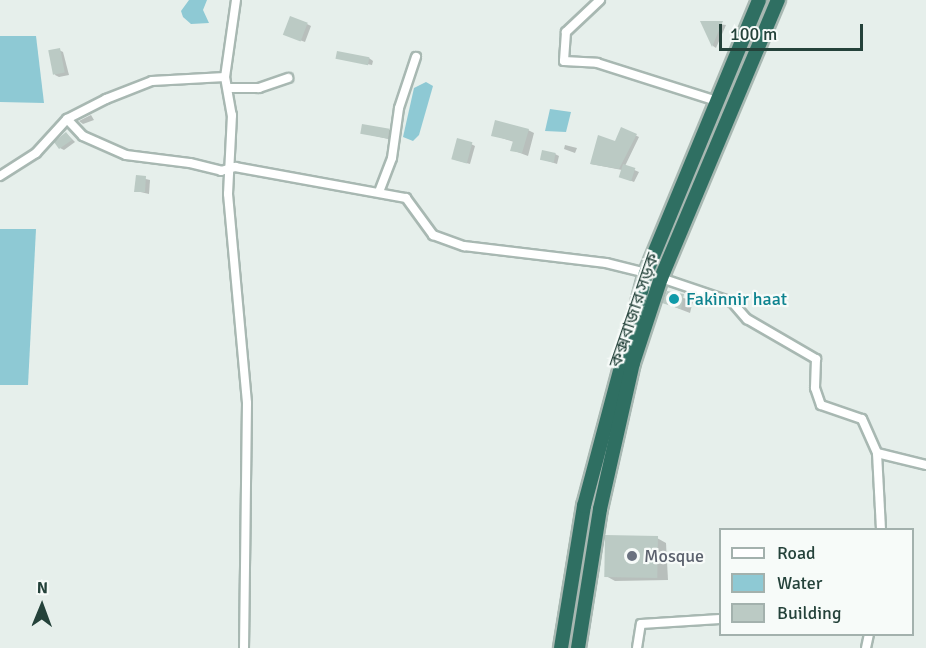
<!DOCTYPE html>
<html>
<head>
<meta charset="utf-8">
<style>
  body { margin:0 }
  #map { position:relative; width:926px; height:648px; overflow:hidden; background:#e6efeb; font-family:Signika,"Noto Sans Bengali",sans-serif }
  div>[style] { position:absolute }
  .water>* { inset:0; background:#8ec9d4 }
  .shadow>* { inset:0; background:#0003 }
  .building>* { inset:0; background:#bbcac4; transform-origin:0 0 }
  .roads { filter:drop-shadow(2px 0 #a8b8b2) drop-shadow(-2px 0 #a8b8b2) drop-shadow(0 2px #a8b8b2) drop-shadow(0 -2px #a8b8b2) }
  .street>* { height:8px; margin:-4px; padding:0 4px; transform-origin:4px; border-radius:4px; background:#fff }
  .highway>* { height:14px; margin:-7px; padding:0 7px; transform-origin:7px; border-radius:7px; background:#2f6f62 }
  .dots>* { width:16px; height:16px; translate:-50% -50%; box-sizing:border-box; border:3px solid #f7fbf9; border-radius:50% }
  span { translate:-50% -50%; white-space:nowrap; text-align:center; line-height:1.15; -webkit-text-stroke:4.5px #f7fbf9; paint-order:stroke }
  .culture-label { font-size:18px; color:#0d838f }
  .left { translate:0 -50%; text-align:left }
  .street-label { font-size:18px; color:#24423a }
  .worship-label { font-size:18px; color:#5b616d }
  .legend { position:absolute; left:719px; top:528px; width:195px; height:108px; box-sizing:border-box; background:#f7fbf9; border:2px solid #a3b1ad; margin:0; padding:8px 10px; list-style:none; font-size:18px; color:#24423a }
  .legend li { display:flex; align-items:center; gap:12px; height:30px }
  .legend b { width:30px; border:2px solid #a3b1ad }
  .north { position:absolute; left:12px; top:576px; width:60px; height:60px; -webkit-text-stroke:4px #f7fbf9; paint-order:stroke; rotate:1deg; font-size:16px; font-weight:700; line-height:24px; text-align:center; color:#24423a }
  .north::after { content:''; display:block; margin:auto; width:21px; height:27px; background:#24423a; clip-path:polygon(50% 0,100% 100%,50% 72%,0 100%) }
  .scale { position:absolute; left:719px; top:24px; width:144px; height:27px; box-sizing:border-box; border:3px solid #24423a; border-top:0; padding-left:8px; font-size:18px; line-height:21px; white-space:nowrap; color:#24423a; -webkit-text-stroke:4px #f7fbf9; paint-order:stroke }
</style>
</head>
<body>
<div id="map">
  <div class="water">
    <i style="clip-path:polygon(189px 0,207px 0,203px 10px,209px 23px,191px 24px,183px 17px,181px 11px)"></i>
    <i style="clip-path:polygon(0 36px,36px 36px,44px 103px,0 102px)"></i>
    <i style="clip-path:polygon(426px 82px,433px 86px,419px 135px,413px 141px,403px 137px,414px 88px)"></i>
    <i style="clip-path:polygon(550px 109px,571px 112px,566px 132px,545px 131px)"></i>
    <i style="clip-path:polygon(0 229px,36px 229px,28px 385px,0 385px)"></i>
  </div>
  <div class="shadow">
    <i style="clip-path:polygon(702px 22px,726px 25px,716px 48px,713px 46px)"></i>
    <i style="clip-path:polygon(307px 24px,311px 26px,305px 42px,289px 36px)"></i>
    <i style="clip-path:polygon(59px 50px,63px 52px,69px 75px,59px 77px,55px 75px)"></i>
    <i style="clip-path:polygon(337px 58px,369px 58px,373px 61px,372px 65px)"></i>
    <i style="clip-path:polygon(91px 115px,94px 120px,83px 124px,79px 121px)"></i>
    <i style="clip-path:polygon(622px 129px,639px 137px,625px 166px,639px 172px,634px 182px,624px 178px,622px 170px,591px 164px,616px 143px)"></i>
    <i style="clip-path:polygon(390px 130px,394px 133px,393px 140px,362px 133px)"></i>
    <i style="clip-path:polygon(528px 130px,534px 133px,528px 156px,512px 150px,514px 142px,493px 135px)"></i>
    <i style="clip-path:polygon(67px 134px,75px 142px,64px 150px,60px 148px)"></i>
    <i style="clip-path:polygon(471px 144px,475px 146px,470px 164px,456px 160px)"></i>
    <i style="clip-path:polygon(565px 145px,577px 148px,575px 153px,564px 149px)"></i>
    <i style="clip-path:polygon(555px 154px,559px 156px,557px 164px,542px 159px)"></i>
    <i style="clip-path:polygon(137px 177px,150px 180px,149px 194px,136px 191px)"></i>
    <i style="clip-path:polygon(668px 293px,693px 301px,690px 313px,664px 303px)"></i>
    <i style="clip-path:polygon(657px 538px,666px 543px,668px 580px,615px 581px,606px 576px)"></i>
  </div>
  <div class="building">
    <i style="left:290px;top:16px;width:19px;height:20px;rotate:21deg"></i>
    <i style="clip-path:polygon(700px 21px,723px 21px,712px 47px)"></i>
    <i style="left:60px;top:48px;width:25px;height:12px;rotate:79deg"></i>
    <i style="left:337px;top:51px;width:33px;height:8px;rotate:11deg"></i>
    <i style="clip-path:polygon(495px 120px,529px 129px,522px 153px,510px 151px,513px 141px,491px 136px)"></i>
    <i style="left:362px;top:124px;width:28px;height:10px;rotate:10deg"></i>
    <i style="clip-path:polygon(621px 127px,637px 134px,619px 169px,590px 164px,598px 135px,615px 141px)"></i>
    <i style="clip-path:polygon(66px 132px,72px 140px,59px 149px,54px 142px)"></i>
    <i style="left:457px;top:138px;width:16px;height:22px;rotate:15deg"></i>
    <i style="left:542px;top:150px;width:14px;height:10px;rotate:12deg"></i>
    <i style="left:623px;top:164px;width:13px;height:14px;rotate:18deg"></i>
    <i style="clip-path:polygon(136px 175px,146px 176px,145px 192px,134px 192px)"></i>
    <i style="clip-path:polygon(667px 291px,684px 294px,681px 309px,662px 303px)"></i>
    <i style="left:605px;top:535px;width:53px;height:42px;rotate:1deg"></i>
  </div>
  <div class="roads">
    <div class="street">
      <i style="left:236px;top:0;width:78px;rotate:98.1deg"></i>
      <i style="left:225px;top:77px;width:39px;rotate:80deg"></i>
      <i style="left:232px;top:115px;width:79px;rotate:92.9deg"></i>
      <i style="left:228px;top:194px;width:210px;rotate:84.8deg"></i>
      <i style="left:247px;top:403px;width:245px;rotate:90.7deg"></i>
      <i style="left:600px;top:0;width:47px;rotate:136.7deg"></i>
      <i style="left:566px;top:32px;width:29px;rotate:94deg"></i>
      <i style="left:564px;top:61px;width:33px;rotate:3deg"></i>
      <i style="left:597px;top:63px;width:126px;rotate:17.6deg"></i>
      <i style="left:229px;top:88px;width:30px"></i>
      <i style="left:259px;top:88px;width:31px;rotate:-19deg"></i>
      <i style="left:67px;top:119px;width:23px;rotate:47deg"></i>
      <i style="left:83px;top:136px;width:47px;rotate:23.8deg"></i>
      <i style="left:126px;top:155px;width:64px;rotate:7.1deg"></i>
      <i style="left:190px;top:163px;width:32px;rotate:14deg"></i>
      <i style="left:221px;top:171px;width:15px;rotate:-16deg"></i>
      <i style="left:235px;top:167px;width:174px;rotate:10.3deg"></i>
      <i style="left:406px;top:198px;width:46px;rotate:53.9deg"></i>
      <i style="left:433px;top:235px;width:33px;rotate:20deg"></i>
      <i style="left:464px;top:246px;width:143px;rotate:6.8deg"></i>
      <i style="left:606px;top:263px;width:41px;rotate:14deg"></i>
      <i style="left:0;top:176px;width:43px;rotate:-32.6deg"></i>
      <i style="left:36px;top:153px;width:46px;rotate:-47.6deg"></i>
      <i style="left:67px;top:119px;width:44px;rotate:-27.1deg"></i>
      <i style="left:106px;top:99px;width:49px;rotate:-21.4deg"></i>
      <i style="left:152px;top:81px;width:73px;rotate:-3.1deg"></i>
      <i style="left:379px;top:192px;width:36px;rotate:-69deg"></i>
      <i style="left:392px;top:158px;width:50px;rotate:-82deg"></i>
      <i style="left:399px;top:108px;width:54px;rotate:-71.6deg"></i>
      <i style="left:661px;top:278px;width:75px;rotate:18.7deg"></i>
      <i style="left:732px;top:302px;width:23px;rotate:49deg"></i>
      <i style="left:747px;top:319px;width:80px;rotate:30.1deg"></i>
      <i style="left:816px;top:359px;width:29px;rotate:92deg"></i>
      <i style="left:815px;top:388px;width:18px;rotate:71deg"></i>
      <i style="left:821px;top:405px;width:43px;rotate:18.9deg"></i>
      <i style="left:862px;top:419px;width:37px;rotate:66deg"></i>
      <i style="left:877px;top:453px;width:50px;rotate:13.8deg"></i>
      <i style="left:877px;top:453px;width:77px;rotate:87deg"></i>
      <i style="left:637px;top:648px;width:24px;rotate:-81deg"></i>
      <i style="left:641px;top:624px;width:79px;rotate:-3.6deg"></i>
      <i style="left:866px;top:648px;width:14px;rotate:-78deg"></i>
    </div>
    <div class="highway">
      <i style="left:561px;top:648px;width:144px;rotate:-80.8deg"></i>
      <i style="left:584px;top:506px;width:241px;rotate:-75.1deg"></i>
      <i style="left:646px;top:273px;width:295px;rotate:-67.5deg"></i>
      <i style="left:578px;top:648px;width:141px;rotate:-81deg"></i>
      <i style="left:600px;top:509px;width:150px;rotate:-77.3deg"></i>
      <i style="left:633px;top:363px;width:89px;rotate:-71.8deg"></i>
      <i style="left:661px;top:278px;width:302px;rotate:-67.2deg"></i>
    </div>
  </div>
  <div class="dots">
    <i style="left:674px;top:299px;background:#0f9aa8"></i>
    <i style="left:632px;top:556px;background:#6b7280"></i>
  </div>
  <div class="culture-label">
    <span class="left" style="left:686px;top:299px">Fakinnir haat</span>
  </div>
  <div class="street-label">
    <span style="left:634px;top:310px;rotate:-71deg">কক্সবাজার সড়ক</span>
  </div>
  <div class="worship-label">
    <span class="left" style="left:644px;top:556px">Mosque</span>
  </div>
  <ul class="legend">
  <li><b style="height:8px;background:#fff"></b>Road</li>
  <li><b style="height:16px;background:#8ec9d4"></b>Water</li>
  <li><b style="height:16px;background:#bbcac4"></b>Building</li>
  </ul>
  <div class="north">N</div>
  <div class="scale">100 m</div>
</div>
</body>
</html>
